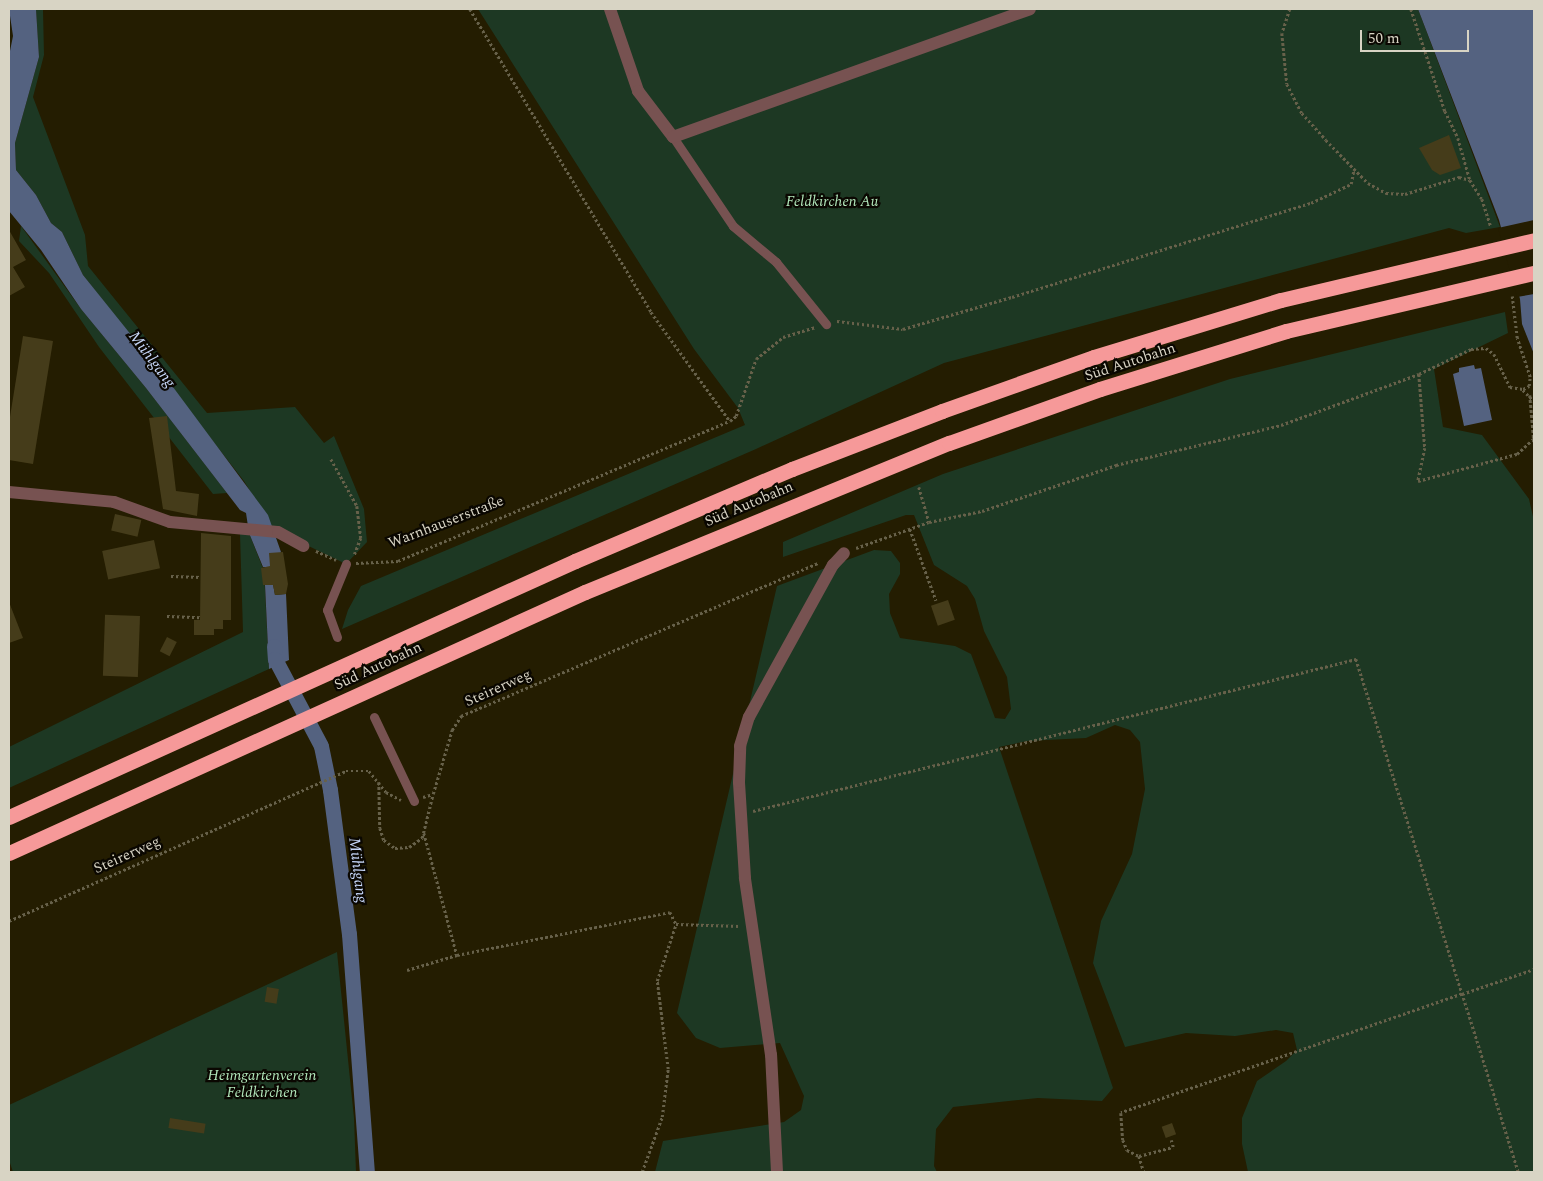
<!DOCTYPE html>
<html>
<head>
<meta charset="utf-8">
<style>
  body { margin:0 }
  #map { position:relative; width:1543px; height:1181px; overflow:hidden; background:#241d01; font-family:Spectral,serif }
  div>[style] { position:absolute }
  .green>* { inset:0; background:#1d3823 }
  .water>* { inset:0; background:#546280 }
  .pier>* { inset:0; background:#241d01 }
  .canal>* { height:15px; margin:-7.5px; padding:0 7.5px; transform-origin:7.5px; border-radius:7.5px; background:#546280 }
  .building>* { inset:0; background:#453c1a; transform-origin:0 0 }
  .path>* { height:2.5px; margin-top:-1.25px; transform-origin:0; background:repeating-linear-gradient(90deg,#67614a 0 2.5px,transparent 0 5px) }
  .service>* { height:9px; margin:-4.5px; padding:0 4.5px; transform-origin:4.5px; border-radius:4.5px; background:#775251 }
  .minor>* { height:12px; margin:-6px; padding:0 6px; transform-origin:6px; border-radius:6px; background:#775251 }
  .motorway>* { height:15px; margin:-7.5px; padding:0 7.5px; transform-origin:7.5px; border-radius:7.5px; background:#f69999 }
  span { translate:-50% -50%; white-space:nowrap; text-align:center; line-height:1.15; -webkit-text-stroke:4.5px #0a0701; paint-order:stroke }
  .park-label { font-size:15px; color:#b0e5b9; font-style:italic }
  .street-label { font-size:15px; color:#d8d4c4 }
  .water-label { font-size:16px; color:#c6d6f7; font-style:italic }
  .frame { position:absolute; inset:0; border:10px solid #d8d4c4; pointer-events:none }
  .scale { position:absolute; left:1360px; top:30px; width:109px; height:22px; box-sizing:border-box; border:2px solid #d8d4c4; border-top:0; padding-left:6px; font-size:15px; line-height:18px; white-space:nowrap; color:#d8d4c4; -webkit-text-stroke:4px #0a0701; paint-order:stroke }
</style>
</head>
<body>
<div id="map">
  <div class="green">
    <i style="clip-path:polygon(36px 9px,43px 9px,44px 55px,33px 97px,85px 235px,88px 266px,207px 413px,295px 407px,324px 443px,334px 436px,364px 509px,367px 542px,346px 564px,273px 529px,244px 481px,83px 275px,62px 232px,51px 223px,36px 195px,16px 170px,15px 143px,39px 57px)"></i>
    <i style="clip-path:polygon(478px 9px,1418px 9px,1500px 227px,1466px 233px,1449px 228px,944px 363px,756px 449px,342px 629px,348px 610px,361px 586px,745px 425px,738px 408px,694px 349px)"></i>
    <i style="clip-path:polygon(21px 226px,81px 309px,146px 388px,227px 493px,213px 494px,99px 347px,49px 273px,19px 241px)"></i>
    <i style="clip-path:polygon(1505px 312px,1508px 333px,1434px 369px,1443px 427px,1482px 435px,1529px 499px,1534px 521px,1534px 1172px,1248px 1172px,1242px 1144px,1242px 1118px,1257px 1081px,1286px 1061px,1297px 1050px,1293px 1033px,1276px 1030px,1235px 1036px,1186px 1033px,1125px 1047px,1093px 963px,1101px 921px,1132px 854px,1145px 789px,1140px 742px,1130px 730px,1115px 725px,1086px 738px,1027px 741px,999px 747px,1113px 1088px,1102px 1101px,1038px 1098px,953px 1107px,936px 1129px,934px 1166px,937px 1172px,655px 1172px,663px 1141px,784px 1122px,801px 1110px,804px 1096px,780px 1043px,720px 1048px,696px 1038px,677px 1013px,777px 586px,874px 550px,891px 551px,900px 563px,900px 574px,889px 594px,890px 613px,900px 638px,955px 646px,971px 654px,995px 718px,1005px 719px,1011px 709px,1007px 677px,984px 631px,975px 599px,967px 586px,934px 565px,914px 515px,906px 515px,783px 557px,783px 542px,943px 474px,1230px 379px)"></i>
    <i style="clip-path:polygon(249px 533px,264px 571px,269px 669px,9px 788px,9px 747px,243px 632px,240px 534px)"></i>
    <i style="clip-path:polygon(337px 952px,354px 1118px,356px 1172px,13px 1172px,9px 1160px,9px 1105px)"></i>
  </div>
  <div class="water">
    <i style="clip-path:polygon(9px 9px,36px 9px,39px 57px,15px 143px,16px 170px,36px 195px,51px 223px,62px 232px,83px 275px,173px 387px,268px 515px,281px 552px,270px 567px,263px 567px,249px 533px,246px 513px,240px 510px,146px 388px,81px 309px,41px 250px,9px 211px,9px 56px,13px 36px)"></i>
    <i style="clip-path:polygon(1418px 9px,1534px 9px,1534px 354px,1522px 324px,1520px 299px,1499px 220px)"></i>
    <i style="clip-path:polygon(1474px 365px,1475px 369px,1481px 368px,1492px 420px,1464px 426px,1453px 374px,1459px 372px,1459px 368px)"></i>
    <i style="clip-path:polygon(273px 584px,275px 595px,286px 594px,289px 660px,269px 669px,265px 585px)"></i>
  </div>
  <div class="pier">
    <i style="clip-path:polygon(1534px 220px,1534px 294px,1517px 297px,1498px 228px)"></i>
  </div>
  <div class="canal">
    <i style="left:274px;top:646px;width:13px;rotate:86deg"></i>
    <i style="left:275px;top:659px;width:98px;rotate:62.1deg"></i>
    <i style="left:321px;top:746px;width:45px;rotate:78.4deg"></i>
    <i style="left:330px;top:790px;width:145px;rotate:82.5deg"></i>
    <i style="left:349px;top:934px;width:239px;rotate:85.7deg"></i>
  </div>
  <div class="building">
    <i style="clip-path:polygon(1449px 135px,1461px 168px,1440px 175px,1432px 170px,1419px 148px)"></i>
    <i style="clip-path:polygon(9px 230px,26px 260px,13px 267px,25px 287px,9px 296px)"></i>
    <i style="clip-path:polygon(23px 336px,53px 341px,33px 464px,9px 460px,9px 423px)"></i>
    <i style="clip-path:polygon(167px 416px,176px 491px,199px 494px,197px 516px,163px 509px,149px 418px)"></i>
    <i style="left:115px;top:514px;width:27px;height:17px;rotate:13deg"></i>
    <i style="clip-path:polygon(201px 533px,231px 536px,231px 620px,223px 620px,223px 629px,214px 629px,214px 635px,194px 635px,194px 620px,200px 620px)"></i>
    <i style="left:154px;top:540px;width:29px;height:53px;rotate:78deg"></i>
    <i style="clip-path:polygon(283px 552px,288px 584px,286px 594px,275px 595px,273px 585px,263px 585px,261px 568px,270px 566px,269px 553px)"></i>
    <i style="left:948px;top:600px;width:21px;height:18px;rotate:71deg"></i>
    <i style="clip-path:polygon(9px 602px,23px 638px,9px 643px)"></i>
    <i style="left:140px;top:616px;width:61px;height:35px;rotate:92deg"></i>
    <i style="left:167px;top:637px;width:11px;height:16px;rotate:27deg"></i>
    <i style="left:267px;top:987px;width:12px;height:15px;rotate:9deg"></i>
    <i style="left:170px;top:1118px;width:36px;height:10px;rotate:9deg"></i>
    <i style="left:1172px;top:1123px;width:12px;height:11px;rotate:70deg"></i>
  </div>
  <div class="path">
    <i style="left:470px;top:9px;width:353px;rotate:59.1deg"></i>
    <i style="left:651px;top:312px;width:135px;rotate:54.1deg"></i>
    <i style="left:1290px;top:9px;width:25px;rotate:108deg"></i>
    <i style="left:1282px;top:33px;width:51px;rotate:84.4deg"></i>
    <i style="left:1287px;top:84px;width:33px;rotate:63deg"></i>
    <i style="left:1302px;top:113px;width:36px;rotate:48deg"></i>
    <i style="left:1326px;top:140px;width:60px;rotate:45.7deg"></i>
    <i style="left:1368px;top:183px;width:21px;rotate:29deg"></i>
    <i style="left:1386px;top:193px;width:19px;rotate:3deg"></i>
    <i style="left:1405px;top:194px;width:57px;rotate:-17.5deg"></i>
    <i style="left:1459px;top:177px;width:11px;rotate:15deg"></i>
    <i style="left:1470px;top:180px;width:22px;rotate:58deg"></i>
    <i style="left:1482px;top:199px;width:28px;rotate:72deg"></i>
    <i style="left:1411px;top:9px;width:108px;rotate:71.6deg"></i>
    <i style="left:1445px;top:111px;width:30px;rotate:64deg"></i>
    <i style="left:1458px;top:138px;width:44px;rotate:74.1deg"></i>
    <i style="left:837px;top:321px;width:66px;rotate:6.9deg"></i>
    <i style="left:903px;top:329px;width:114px;rotate:-16.4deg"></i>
    <i style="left:1012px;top:297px;width:313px;rotate:-17.5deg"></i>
    <i style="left:1311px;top:203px;width:44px;rotate:-25.4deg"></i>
    <i style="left:1351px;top:184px;width:15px;rotate:-79deg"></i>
    <i style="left:1419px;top:374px;width:74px;rotate:85.4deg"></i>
    <i style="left:1425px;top:448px;width:34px;rotate:102deg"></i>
    <i style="left:1418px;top:481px;width:103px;rotate:-15.3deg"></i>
    <i style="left:1517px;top:454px;width:23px;rotate:-43deg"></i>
    <i style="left:1523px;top:390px;width:16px;rotate:45deg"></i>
    <i style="left:1530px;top:395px;width:47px;rotate:85.1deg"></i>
    <i style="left:331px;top:459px;width:54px;rotate:61deg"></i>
    <i style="left:357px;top:506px;width:32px;rotate:83deg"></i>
    <i style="left:361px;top:538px;width:19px;rotate:111deg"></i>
    <i style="left:919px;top:487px;width:36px;rotate:74deg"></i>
    <i style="left:910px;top:529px;width:76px;rotate:69.9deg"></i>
    <i style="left:856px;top:548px;width:77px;rotate:-19.6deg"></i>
    <i style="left:929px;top:522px;width:54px;rotate:-11.7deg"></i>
    <i style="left:982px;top:511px;width:142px;rotate:-18.9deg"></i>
    <i style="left:1116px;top:465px;width:170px;rotate:-13.6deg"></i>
    <i style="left:1281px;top:425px;width:147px;rotate:-20.3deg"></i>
    <i style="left:1419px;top:374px;width:58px;rotate:-25.7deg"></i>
    <i style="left:1471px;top:349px;width:15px;rotate:-4deg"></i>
    <i style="left:1486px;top:348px;width:10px;rotate:37deg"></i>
    <i style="left:1494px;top:354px;width:37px;rotate:64deg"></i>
    <i style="left:1510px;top:387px;width:13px;rotate:9deg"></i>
    <i style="left:1523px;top:389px;width:7px;rotate:-27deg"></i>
    <i style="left:1529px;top:386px;width:9px;rotate:-84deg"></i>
    <i style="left:1530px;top:377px;width:41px;rotate:-108.4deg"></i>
    <i style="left:1517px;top:338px;width:42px;rotate:-96.8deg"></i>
    <i style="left:316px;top:551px;width:22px;rotate:24deg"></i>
    <i style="left:356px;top:563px;width:42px;rotate:-2.7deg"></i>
    <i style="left:398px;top:561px;width:360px;rotate:-22.9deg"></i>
    <i style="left:730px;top:421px;width:8px;rotate:-40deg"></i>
    <i style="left:736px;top:416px;width:60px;rotate:-70.7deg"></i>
    <i style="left:756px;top:359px;width:35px;rotate:-39deg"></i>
    <i style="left:783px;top:337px;width:34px;rotate:-17deg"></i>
    <i style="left:171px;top:576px;width:30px;rotate:2deg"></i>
    <i style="left:167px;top:616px;width:33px;rotate:2deg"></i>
    <i style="left:379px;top:782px;width:46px;rotate:88.8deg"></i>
    <i style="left:380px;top:828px;width:13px;rotate:72deg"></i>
    <i style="left:384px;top:840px;width:14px;rotate:36deg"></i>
    <i style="left:395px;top:848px;width:14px;rotate:-4deg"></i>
    <i style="left:409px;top:847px;width:16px;rotate:-35deg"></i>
    <i style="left:422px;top:838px;width:45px;rotate:-76deg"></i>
    <i style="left:423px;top:797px;width:10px;rotate:-17deg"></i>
    <i style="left:433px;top:794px;width:67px;rotate:-73.5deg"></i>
    <i style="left:452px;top:730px;width:17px;rotate:-57deg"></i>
    <i style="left:461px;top:716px;width:388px;rotate:-23.2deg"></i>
    <i style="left:753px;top:811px;width:622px;rotate:-14.15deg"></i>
    <i style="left:1356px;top:659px;width:351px;rotate:72.4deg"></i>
    <i style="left:1462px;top:994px;width:361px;rotate:160.8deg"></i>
    <i style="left:1121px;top:1113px;width:27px;rotate:86deg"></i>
    <i style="left:1123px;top:1140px;width:11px;rotate:68deg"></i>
    <i style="left:1127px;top:1150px;width:13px;rotate:27deg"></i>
    <i style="left:1139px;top:1156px;width:35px;rotate:-15deg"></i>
    <i style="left:1173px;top:1147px;width:7px;rotate:-106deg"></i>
    <i style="left:424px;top:833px;width:126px;rotate:74.9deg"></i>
    <i style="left:9px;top:921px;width:369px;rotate:-24deg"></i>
    <i style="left:346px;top:771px;width:23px"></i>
    <i style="left:369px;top:771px;width:27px;rotate:51deg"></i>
    <i style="left:386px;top:792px;width:17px;rotate:28deg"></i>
    <i style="left:407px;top:970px;width:52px;rotate:-16.7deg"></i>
    <i style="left:457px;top:955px;width:217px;rotate:-11.4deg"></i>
    <i style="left:670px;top:912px;width:13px;rotate:63deg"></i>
    <i style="left:1139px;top:1156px;width:17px;rotate:73deg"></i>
    <i style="left:642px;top:1172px;width:59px;rotate:-70deg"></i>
    <i style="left:662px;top:1117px;width:48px;rotate:-82.9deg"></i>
    <i style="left:668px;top:1069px;width:89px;rotate:-97.1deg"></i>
    <i style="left:657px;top:981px;width:60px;rotate:-71.6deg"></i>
    <i style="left:676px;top:924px;width:63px;rotate:1.8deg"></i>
    <i style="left:1518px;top:1172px;width:187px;rotate:-107.5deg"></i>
    <i style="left:1462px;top:994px;width:76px;rotate:-19.1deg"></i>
  </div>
  <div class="service">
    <i style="left:673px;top:137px;width:107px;rotate:56deg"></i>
    <i style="left:733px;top:226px;width:56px;rotate:39.9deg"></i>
    <i style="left:776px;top:262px;width:80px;rotate:51.1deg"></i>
    <i style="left:337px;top:637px;width:29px;rotate:-110deg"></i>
    <i style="left:327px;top:610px;width:50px;rotate:-67.6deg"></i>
    <i style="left:374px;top:717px;width:93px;rotate:64.5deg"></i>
  </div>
  <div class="minor">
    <i style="left:610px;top:9px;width:87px;rotate:71.1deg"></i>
    <i style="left:638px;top:91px;width:58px;rotate:52.7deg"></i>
    <i style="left:673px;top:137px;width:379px;rotate:-19.7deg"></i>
    <i style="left:9px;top:492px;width:105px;rotate:5.4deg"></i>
    <i style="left:114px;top:502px;width:59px;rotate:19.7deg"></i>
    <i style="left:170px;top:522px;width:108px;rotate:5.3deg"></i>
    <i style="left:278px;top:532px;width:29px;rotate:29deg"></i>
    <i style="left:777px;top:1172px;width:117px;rotate:-92.9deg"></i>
    <i style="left:771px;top:1055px;width:179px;rotate:-98.4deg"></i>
    <i style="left:745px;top:878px;width:96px;rotate:-93.6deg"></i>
    <i style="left:739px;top:782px;width:36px;rotate:-88deg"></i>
    <i style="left:740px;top:746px;width:30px;rotate:-73deg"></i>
    <i style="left:749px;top:717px;width:174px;rotate:-61.1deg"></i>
    <i style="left:833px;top:565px;width:16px;rotate:-47deg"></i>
  </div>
  <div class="motorway">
    <i style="left:9px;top:817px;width:621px;rotate:-24.34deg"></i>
    <i style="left:575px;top:561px;width:236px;rotate:-23deg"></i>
    <i style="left:792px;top:469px;width:161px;rotate:-21.1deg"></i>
    <i style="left:942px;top:411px;width:161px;rotate:-19.6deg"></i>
    <i style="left:1094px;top:357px;width:195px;rotate:-17deg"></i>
    <i style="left:1281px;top:300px;width:260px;rotate:-13.3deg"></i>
    <i style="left:9px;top:853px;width:632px;rotate:-24.38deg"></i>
    <i style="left:585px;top:592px;width:393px;rotate:-22.3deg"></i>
    <i style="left:949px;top:443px;width:160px;rotate:-19.7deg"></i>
    <i style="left:1100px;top:389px;width:195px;rotate:-17.3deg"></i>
    <i style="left:1286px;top:331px;width:255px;rotate:-13.2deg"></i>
  </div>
  <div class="park-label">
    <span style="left:832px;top:202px">Feldkirchen Au</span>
    <span style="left:262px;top:1084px">Heimgartenverein<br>Feldkirchen</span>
  </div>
  <div class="street-label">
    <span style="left:1130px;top:362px;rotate:-18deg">Süd Autobahn</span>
    <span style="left:749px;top:504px;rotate:-23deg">Süd Autobahn</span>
    <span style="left:446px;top:522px;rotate:-21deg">Warnhauserstraße</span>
    <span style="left:378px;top:666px;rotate:-25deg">Süd Autobahn</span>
    <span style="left:498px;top:688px;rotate:-24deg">Steirerweg</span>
    <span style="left:127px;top:855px;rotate:-24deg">Steirerweg</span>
  </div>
  <div class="water-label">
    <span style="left:152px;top:359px;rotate:53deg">Mühlgang</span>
    <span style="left:358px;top:870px;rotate:83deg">Mühlgang</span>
  </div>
  <div class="frame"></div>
  <div class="scale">50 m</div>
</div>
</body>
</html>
